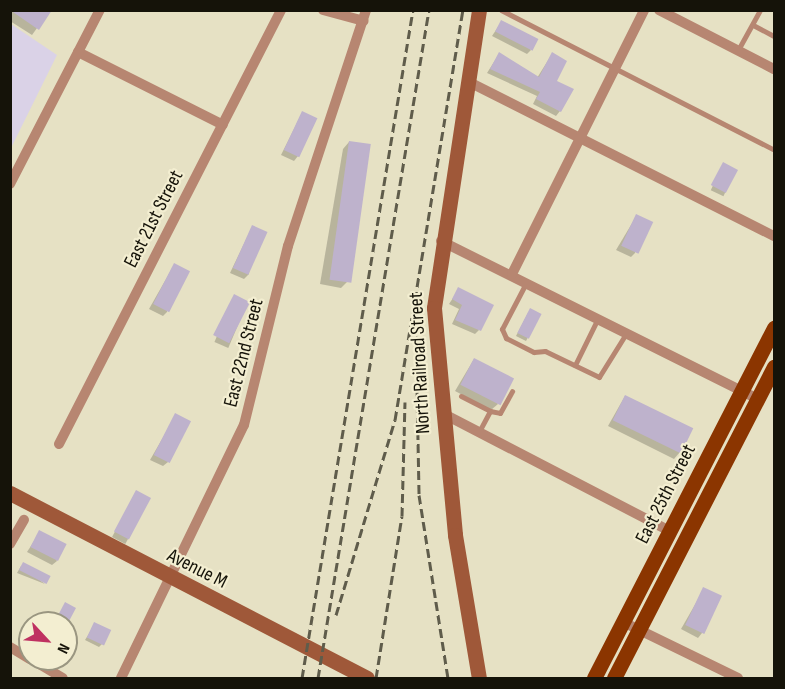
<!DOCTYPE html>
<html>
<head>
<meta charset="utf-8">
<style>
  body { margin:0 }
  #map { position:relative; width:785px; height:689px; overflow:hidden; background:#e6e1c4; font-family:"Sofia Sans Condensed",sans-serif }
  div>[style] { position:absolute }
  .industrial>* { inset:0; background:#dad2e7 }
  .shadow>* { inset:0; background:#0003; transform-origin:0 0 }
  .building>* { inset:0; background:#beb2cc; transform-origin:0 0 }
  .service>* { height:5px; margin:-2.5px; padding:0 2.5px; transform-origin:2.5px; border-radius:2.5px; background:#b78671 }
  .minor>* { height:10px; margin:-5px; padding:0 5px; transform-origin:5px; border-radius:5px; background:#b78671 }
  .secondary>* { height:15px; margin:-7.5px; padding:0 7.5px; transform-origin:7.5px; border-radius:7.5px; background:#9f5839 }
  .primary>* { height:15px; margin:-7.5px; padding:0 7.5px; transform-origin:7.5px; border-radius:7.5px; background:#8b3500 }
  .rail>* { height:3px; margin-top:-1.5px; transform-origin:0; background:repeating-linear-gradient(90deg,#5f5c4b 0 9px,transparent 0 13.5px) }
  span { translate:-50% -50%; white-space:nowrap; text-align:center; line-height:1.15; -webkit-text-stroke:4.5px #f3eed1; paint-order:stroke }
  .street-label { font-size:20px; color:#151309 }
  .frame { position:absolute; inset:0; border:12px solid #151309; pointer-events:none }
  .north { position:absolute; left:18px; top:611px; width:60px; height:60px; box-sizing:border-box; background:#f3eed1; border:2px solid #9a9681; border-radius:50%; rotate:116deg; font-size:16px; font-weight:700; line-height:24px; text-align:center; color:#151309 }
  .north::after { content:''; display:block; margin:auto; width:21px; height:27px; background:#bf3161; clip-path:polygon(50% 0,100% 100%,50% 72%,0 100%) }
</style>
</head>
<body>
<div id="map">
  <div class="industrial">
    <i style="clip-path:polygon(11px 24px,57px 55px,11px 148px)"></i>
  </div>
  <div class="shadow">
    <i style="clip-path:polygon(10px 10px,50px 10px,32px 35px,10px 21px)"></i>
    <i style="clip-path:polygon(502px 21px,531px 50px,527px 54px,492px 36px)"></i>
    <i style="clip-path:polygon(499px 54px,537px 78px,552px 54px,560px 111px,556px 116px,533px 104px,537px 96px,487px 73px)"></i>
    <i style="clip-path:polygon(302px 113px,298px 156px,294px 161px,281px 155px)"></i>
    <i style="clip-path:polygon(349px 142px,347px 282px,341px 288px,320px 284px,343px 149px)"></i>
    <i style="left:723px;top:164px;width:14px;height:29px;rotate:25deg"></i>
    <i style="clip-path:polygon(637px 215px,635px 253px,631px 257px,616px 250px)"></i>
    <i style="clip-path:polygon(252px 227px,249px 274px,244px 279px,230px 273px)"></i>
    <i style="clip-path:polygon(174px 265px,167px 312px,163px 316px,149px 309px)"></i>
    <i style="clip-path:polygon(459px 289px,479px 330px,475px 334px,452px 324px,459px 309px,449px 304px)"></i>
    <i style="left:234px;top:296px;width:15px;height:50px;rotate:23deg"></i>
    <i style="clip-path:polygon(528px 313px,540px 315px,526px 341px,516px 336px)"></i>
    <i style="clip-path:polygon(474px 359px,498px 404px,491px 410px,455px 391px)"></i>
    <i style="clip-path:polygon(625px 396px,680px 452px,674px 459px,608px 426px)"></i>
    <i style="clip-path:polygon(176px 415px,168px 462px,163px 466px,150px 460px)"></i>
    <i style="left:136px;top:492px;width:15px;height:51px;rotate:28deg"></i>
    <i style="clip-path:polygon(40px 532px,57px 561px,52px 565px,27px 552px)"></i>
    <i style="clip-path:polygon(21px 566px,45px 584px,17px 573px)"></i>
    <i style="clip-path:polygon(704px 589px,702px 633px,698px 638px,681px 629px)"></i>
    <i style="clip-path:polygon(95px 624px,102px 644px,99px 647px,85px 640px)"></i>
  </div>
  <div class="building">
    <i style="clip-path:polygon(10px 10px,52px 10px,39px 30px)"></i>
    <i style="left:501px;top:20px;width:42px;height:13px;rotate:27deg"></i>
    <i style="clip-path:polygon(499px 52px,539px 77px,552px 52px,567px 61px,557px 81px,574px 89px,561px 112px,536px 99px,540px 92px,490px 69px)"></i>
    <i style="left:302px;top:111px;width:17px;height:43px;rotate:25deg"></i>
    <i style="left:349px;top:141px;width:22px;height:140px;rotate:8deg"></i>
    <i style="left:723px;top:162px;width:17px;height:26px;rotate:28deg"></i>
    <i style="left:636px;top:214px;width:19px;height:35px;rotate:25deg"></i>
    <i style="left:252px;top:225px;width:17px;height:47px;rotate:24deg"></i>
    <i style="left:174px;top:263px;width:18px;height:46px;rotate:27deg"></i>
    <i style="clip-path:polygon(458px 287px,494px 305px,481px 331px,455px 320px,462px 305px,452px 299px)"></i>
    <i style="left:234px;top:294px;width:18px;height:46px;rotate:27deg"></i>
    <i style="left:530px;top:308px;width:13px;height:28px;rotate:27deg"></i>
    <i style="left:474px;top:358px;width:45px;height:30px;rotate:27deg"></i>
    <i style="left:625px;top:395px;width:76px;height:28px;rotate:26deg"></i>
    <i style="left:175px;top:413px;width:18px;height:47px;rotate:27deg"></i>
    <i style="left:136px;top:490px;width:17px;height:47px;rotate:28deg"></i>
    <i style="left:39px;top:530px;width:31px;height:19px;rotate:27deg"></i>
    <i style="left:23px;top:562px;width:31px;height:9px;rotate:27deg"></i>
    <i style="left:703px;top:587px;width:21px;height:42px;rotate:25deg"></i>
    <i style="clip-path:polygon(65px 602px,76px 608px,68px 623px,54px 623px)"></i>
    <i style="left:94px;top:622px;width:19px;height:17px;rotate:25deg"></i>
  </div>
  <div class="service">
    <i style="left:501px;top:10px;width:307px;rotate:27.1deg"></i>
    <i style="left:753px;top:25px;width:24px;rotate:28deg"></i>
    <i style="left:738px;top:50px;width:46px;rotate:-61.2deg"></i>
    <i style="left:526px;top:283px;width:52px;rotate:117.6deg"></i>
    <i style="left:502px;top:329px;width:10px;rotate:66deg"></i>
    <i style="left:506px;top:338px;width:31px;rotate:27deg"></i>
    <i style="left:534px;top:352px;width:11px;rotate:-5deg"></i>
    <i style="left:545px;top:351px;width:60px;rotate:25.7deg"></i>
    <i style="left:599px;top:377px;width:53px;rotate:-58.1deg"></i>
    <i style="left:575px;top:365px;width:52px;rotate:-63.9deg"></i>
    <i style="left:461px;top:396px;width:33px;rotate:27deg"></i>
    <i style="left:490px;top:411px;width:24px;rotate:118deg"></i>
    <i style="left:490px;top:411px;width:10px;rotate:11deg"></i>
    <i style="left:500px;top:413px;width:25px;rotate:-61deg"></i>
  </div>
  <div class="minor">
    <i style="left:323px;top:10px;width:42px;rotate:15deg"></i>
    <i style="left:659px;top:10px;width:129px;rotate:27.2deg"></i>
    <i style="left:78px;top:52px;width:162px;rotate:26.7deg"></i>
    <i style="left:467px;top:81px;width:344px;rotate:26.8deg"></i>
    <i style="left:10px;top:184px;width:196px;rotate:-62.7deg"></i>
    <i style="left:441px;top:241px;width:354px;rotate:26.5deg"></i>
    <i style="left:512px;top:274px;width:295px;rotate:-63.4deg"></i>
    <i style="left:442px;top:413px;width:257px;rotate:27.4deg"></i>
    <i style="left:59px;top:444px;width:487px;rotate:-62.9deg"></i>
    <i style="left:10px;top:544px;width:28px;rotate:-60deg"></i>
    <i style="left:623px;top:622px;width:128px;rotate:26deg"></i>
    <i style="left:10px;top:647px;width:23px;rotate:31deg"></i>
    <i style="left:31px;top:659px;width:37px;rotate:31deg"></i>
    <i style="left:121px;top:678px;width:281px;rotate:-64.1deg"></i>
    <i style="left:244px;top:425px;width:184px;rotate:-76.2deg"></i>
    <i style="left:288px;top:246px;width:249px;rotate:-71.7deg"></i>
  </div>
  <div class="secondary">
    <i style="left:479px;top:10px;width:301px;rotate:98.6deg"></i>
    <i style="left:434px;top:308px;width:228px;rotate:84.7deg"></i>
    <i style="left:455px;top:535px;width:145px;rotate:80.5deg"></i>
    <i style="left:10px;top:493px;width:402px;rotate:27.4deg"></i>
  </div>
  <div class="primary">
    <i style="left:594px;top:678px;width:394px;rotate:-62.8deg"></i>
    <i style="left:614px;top:678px;width:350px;rotate:-62.8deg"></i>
  </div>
  <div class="rail">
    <i style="left:416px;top:336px;width:159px;rotate:88.9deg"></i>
    <i style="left:419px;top:495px;width:185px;rotate:81deg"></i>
    <i style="left:336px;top:615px;width:204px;rotate:-73.2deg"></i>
    <i style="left:395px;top:420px;width:416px;rotate:-80.6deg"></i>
    <i style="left:302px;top:678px;width:677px;rotate:-80.57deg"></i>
    <i style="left:318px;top:678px;width:677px;rotate:-80.57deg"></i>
    <i style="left:376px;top:678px;width:164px;rotate:-80.9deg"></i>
    <i style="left:402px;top:516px;width:114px;rotate:-88.5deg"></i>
  </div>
  <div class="street-label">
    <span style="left:154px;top:219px;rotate:-63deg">East 21st Street</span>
    <span style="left:244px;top:353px;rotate:-76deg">East 22nd Street</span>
    <span style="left:420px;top:363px;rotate:-93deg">North Railroad Street</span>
    <span style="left:666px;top:494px;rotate:-63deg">East 25th Street</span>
    <span style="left:197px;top:569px;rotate:27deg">Avenue M</span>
  </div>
  <div class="frame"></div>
  <div class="north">N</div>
</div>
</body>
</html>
